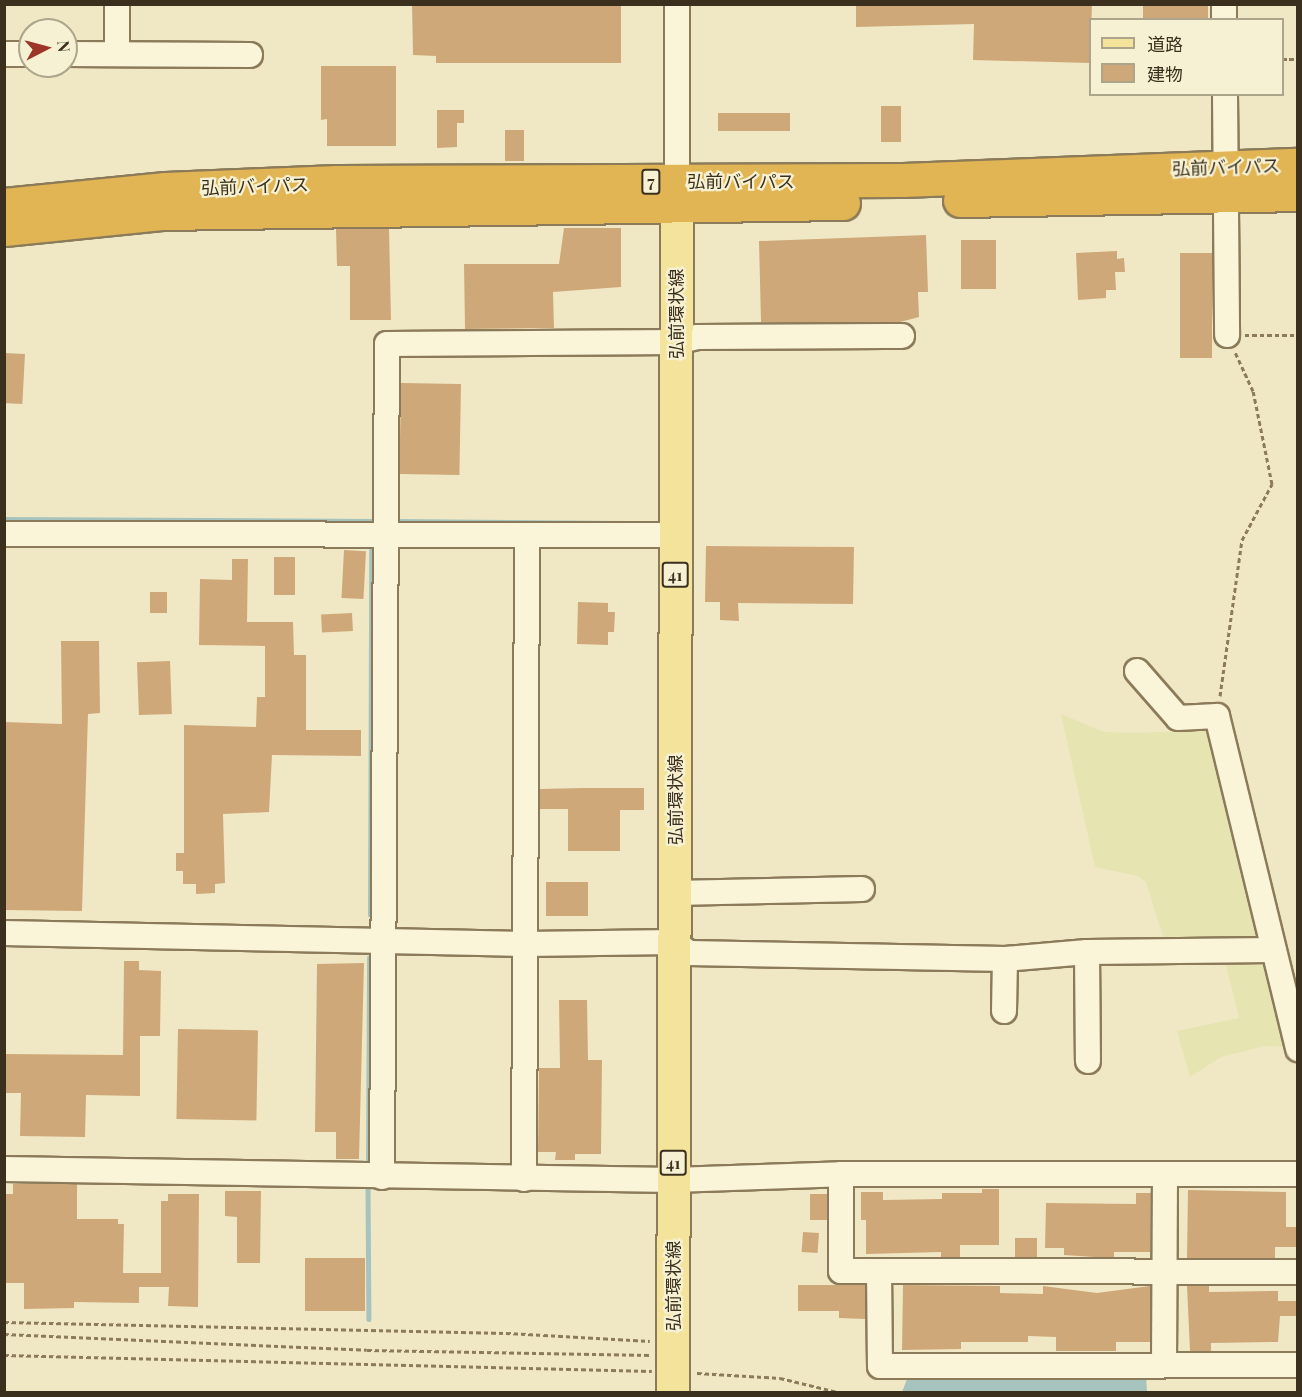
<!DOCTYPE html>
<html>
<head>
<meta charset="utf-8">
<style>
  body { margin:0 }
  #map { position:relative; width:1302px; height:1397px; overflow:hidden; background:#f0e8c4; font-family:"Playfair Display","Noto Sans JP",serif }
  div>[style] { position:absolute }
  .farmland>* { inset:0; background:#e6e4b1 }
  .water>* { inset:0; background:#a6c3be }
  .stream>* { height:4.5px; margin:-2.25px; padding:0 2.25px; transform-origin:2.25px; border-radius:2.25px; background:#a6c3be }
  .building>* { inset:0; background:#cfa879; transform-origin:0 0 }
  .path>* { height:3px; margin-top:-1.5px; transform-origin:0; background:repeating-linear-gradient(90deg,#8b7b5a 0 4.5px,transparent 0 7.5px) }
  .roads { filter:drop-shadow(2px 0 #8b7b5a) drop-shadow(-2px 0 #8b7b5a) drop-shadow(0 2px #8b7b5a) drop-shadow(0 -2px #8b7b5a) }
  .minor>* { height:24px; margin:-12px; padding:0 12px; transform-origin:12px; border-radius:12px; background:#faf4d8 }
  .major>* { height:32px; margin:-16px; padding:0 16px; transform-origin:16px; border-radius:16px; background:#f4e49b }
  .highway>* { height:33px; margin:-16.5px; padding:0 16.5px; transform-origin:16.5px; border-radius:16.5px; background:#e1b553 }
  span { translate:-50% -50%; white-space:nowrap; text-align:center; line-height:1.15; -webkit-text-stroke:4.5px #f7f1d4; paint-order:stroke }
  .shield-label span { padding:2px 4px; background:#f7f1d4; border:2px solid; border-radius:4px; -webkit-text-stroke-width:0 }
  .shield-label { font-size:16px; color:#3b301e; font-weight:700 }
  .street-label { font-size:18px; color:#3b301e }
  .frame { position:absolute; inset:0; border:6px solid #3b301e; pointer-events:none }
  .legend { position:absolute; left:1089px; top:18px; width:195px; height:78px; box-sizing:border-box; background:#f7f1d4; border:2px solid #aca48b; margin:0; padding:8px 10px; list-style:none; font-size:18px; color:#3b301e }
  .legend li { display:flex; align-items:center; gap:12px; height:30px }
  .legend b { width:30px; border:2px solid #aca48b }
  .north { position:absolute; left:18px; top:18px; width:60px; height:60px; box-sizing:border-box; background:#f7f1d4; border:2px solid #aca48b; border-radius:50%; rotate:84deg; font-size:16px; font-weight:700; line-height:24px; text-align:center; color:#3b301e }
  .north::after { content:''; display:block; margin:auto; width:21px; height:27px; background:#9d3628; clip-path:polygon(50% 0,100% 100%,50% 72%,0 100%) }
</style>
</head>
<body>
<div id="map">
  <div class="farmland">
    <i style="clip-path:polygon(1061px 714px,1104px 732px,1130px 733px,1193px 731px,1214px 722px,1265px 941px,1166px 946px,1146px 882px,1138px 876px,1095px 867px)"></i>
    <i style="clip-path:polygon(1268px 955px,1289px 1047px,1264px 1046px,1221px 1057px,1190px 1077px,1177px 1031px,1239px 1018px,1224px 957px)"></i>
  </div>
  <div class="water">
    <i style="clip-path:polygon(909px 1374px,1146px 1376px,1147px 1392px,902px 1392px)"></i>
  </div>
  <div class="stream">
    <i style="left:4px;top:519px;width:369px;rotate:0.3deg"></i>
    <i style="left:397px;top:521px;width:254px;rotate:0.5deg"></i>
    <i style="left:370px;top:915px;width:367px;rotate:-89.8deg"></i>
    <i style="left:368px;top:1166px;width:208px;rotate:-89.7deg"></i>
    <i style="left:368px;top:1186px;width:133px;rotate:89.6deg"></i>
  </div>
  <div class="building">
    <i style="clip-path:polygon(412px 4px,621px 4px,621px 63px,436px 63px,436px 56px,413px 55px)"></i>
    <i style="clip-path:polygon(856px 4px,1092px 4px,1090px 63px,973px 60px,974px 24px,856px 27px)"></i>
    <i style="left:1143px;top:4px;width:65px;height:16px"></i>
    <i style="clip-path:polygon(321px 66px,396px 66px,396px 146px,327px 146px,327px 119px,321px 120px)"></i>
    <i style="left:881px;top:106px;width:20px;height:36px"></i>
    <i style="clip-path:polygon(437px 110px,464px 110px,464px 123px,457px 123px,457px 147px,437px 148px)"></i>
    <i style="left:790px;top:113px;width:18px;height:72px;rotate:90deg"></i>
    <i style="left:505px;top:130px;width:19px;height:31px"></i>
    <i style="clip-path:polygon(389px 228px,391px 320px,350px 320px,350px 266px,337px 266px,336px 229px)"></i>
    <i style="clip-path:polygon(564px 228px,621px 228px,621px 287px,553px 292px,554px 328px,465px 329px,464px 264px,559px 264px)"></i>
    <i style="clip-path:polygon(926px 235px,928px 292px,918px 292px,919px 317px,900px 322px,761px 322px,759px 241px)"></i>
    <i style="left:961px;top:240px;width:35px;height:49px"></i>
    <i style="clip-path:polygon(1117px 251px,1117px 259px,1124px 258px,1125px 272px,1115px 272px,1116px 290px,1106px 290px,1106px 298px,1078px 300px,1076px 253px)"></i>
    <i style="left:1212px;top:253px;width:105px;height:32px;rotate:90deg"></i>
    <i style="left:4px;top:353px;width:21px;height:50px;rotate:3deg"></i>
    <i style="left:401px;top:383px;width:60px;height:91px;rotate:1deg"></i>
    <i style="clip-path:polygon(706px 546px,854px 547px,853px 604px,738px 603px,739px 621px,720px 620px,720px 602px,705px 602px)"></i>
    <i style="left:344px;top:550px;width:22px;height:48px;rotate:3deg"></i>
    <i style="left:274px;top:557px;width:21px;height:38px"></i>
    <i style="clip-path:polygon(232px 559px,248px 559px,247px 622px,293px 622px,294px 655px,306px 655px,306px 730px,361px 730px,361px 756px,272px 755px,269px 812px,223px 814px,225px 883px,215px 884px,215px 893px,196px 894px,196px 884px,183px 884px,183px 871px,176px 871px,176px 853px,184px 853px,184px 725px,256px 727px,257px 697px,265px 697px,265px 646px,199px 645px,200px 579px,232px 580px)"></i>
    <i style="left:167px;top:592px;width:21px;height:17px;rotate:90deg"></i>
    <i style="clip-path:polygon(578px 602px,608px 603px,608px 612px,615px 612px,614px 632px,608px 632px,608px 645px,577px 644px)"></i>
    <i style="left:352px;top:613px;width:18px;height:31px;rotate:87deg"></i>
    <i style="clip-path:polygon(61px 641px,99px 641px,100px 713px,88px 714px,82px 911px,4px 910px,4px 722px,62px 724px)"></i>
    <i style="left:170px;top:661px;width:53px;height:33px;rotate:88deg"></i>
    <i style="clip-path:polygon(583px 788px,644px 788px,644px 810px,620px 810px,620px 851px,568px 851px,568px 809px,540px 809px,540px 789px)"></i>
    <i style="left:546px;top:882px;width:42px;height:34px"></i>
    <i style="clip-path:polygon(124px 961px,139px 961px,139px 970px,161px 971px,160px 1036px,140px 1036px,140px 1096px,86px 1095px,85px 1137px,20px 1136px,21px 1093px,4px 1093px,4px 1054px,123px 1055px)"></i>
    <i style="clip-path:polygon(364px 963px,359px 1159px,336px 1159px,336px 1132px,315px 1132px,317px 964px)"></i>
    <i style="clip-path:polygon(559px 1000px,587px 1000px,588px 1060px,602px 1060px,601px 1154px,575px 1154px,575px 1160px,555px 1160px,556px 1152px,538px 1152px,539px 1068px,560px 1068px)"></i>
    <i style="left:178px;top:1029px;width:80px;height:90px;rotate:1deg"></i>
    <i style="clip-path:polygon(13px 1184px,77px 1184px,77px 1219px,118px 1219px,118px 1224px,124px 1224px,123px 1273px,161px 1273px,161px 1201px,168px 1201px,168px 1194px,199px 1194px,198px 1307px,168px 1306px,169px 1287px,139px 1287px,139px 1303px,74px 1302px,74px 1308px,24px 1309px,24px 1283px,4px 1283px,6px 1194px,13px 1194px)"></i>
    <i style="clip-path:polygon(982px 1189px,999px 1189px,999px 1245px,960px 1245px,960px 1257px,941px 1257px,941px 1252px,866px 1254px,866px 1220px,861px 1220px,861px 1192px,883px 1192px,883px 1200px,942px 1199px,942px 1193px,982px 1193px)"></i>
    <i style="clip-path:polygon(1188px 1190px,1286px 1192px,1286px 1227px,1298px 1227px,1298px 1247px,1275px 1247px,1275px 1258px,1187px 1258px)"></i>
    <i style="clip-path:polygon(225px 1191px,261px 1191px,260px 1263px,237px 1263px,237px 1217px,225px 1216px)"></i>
    <i style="clip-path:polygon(1136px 1193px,1151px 1193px,1150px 1252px,1114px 1252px,1114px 1257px,1094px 1257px,1064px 1255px,1064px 1248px,1045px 1248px,1046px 1203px,1136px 1204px)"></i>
    <i style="left:810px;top:1194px;width:17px;height:26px"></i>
    <i style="left:803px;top:1232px;width:16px;height:20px;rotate:4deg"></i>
    <i style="left:1015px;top:1238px;width:22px;height:19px"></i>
    <i style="left:305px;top:1258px;width:60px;height:53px"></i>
    <i style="clip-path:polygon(798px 1285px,865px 1285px,865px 1319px,839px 1318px,839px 1311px,798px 1311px)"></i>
    <i style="clip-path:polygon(903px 1285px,1000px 1286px,1000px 1293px,1043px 1294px,1043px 1286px,1097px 1293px,1150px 1286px,1150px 1342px,1116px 1342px,1116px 1351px,1056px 1351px,1056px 1337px,1028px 1336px,1028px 1342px,961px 1342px,961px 1349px,902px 1350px)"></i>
    <i style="clip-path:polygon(1187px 1286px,1209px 1286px,1209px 1292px,1278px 1291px,1278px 1301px,1298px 1301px,1298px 1316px,1280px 1316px,1278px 1342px,1211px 1343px,1211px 1351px,1190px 1351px)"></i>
  </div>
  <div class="path">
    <i style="left:1282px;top:59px;width:16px"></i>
    <i style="left:1245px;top:335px;width:53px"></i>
    <i style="left:1220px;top:696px;width:158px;rotate:-82deg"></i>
    <i style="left:1242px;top:540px;width:64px;rotate:-61.8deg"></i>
    <i style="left:1272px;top:484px;width:95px;rotate:-101.5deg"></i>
    <i style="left:1253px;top:391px;width:43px;rotate:-114.8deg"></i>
    <i style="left:4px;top:1322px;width:502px;rotate:1.26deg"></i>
    <i style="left:506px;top:1333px;width:144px;rotate:3.2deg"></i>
    <i style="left:4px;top:1334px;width:363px;rotate:2.5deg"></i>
    <i style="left:367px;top:1350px;width:284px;rotate:1deg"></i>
    <i style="left:4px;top:1355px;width:648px;rotate:1.41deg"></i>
    <i style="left:697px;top:1373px;width:83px;rotate:3.4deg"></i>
    <i style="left:780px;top:1378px;width:60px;rotate:13.6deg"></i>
  </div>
  <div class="roads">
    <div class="minor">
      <i style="left:1224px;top:20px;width:16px;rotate:-90deg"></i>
      <i style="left:4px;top:54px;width:26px"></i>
      <i style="left:66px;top:54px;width:184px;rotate:0.3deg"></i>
      <i style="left:117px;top:54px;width:50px;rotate:-90deg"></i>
      <i style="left:1225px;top:94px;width:241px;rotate:89.5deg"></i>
      <i style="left:677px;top:197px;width:193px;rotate:-90deg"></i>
      <i style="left:4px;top:534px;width:671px;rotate:0.09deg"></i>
      <i style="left:1137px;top:671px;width:62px;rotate:48.9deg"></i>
      <i style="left:1178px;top:718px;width:39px;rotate:-3deg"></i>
      <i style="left:1217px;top:716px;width:343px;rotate:76.3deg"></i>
      <i style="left:674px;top:893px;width:188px;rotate:-1.2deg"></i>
      <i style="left:4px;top:933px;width:521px;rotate:1.21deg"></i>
      <i style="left:525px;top:944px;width:149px;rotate:-0.8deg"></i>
      <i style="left:674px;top:942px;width:19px;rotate:36deg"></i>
      <i style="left:689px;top:953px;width:316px;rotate:1.1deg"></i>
      <i style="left:1005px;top:959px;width:82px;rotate:-4.9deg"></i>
      <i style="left:1087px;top:952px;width:185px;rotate:-0.6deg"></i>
      <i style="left:1087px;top:952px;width:109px;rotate:89.5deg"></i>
      <i style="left:1004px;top:1011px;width:52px;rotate:-88.9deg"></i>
      <i style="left:4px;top:1169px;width:669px;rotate:0.94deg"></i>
      <i style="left:673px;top:1180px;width:168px;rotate:-2deg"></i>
      <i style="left:841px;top:1174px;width:457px"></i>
      <i style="left:841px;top:1174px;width:97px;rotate:90deg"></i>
      <i style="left:841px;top:1271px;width:457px;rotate:0.1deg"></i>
      <i style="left:382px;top:1177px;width:833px;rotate:-89.66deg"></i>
      <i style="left:387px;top:344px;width:289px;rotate:-0.4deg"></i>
      <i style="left:676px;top:342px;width:22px;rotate:-13deg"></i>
      <i style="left:697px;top:337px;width:205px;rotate:-0.3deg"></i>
      <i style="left:524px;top:1179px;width:644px;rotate:-89.73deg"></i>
      <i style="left:879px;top:1271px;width:95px;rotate:89.4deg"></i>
      <i style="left:880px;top:1366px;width:418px;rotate:-0.1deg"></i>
      <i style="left:1164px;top:1365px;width:191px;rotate:-89.7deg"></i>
    </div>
    <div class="major">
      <i style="left:673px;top:1392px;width:1185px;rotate:-89.81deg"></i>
    </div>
    <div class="highway">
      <i style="left:960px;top:200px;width:338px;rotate:-1deg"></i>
      <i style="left:4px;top:205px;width:162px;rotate:-5.7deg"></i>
      <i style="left:165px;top:189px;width:172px;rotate:-2.3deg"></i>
      <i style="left:337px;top:182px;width:566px;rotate:-0.2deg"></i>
      <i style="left:903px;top:180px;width:395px;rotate:-2.2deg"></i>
      <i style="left:4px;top:229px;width:158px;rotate:-5.8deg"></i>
      <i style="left:161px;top:213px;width:682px;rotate:-0.84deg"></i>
    </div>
  </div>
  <div class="shield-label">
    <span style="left:651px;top:182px">7</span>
    <span style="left:675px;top:575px">41</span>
    <span style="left:673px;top:1163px">41</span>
  </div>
  <div class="street-label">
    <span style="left:1226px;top:167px;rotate:-2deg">弘前バイパス</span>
    <span style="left:741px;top:181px">弘前バイパス</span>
    <span style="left:255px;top:186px;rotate:-2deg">弘前バイパス</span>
    <span style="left:676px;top:314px;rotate:-90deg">弘前環状線</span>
    <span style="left:675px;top:800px;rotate:-90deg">弘前環状線</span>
    <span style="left:673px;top:1286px;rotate:-90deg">弘前環状線</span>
  </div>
  <div class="frame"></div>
  <ul class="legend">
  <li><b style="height:8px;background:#f4e49b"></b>道路</li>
  <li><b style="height:16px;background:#cfa879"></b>建物</li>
  </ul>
  <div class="north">N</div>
</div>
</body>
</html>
